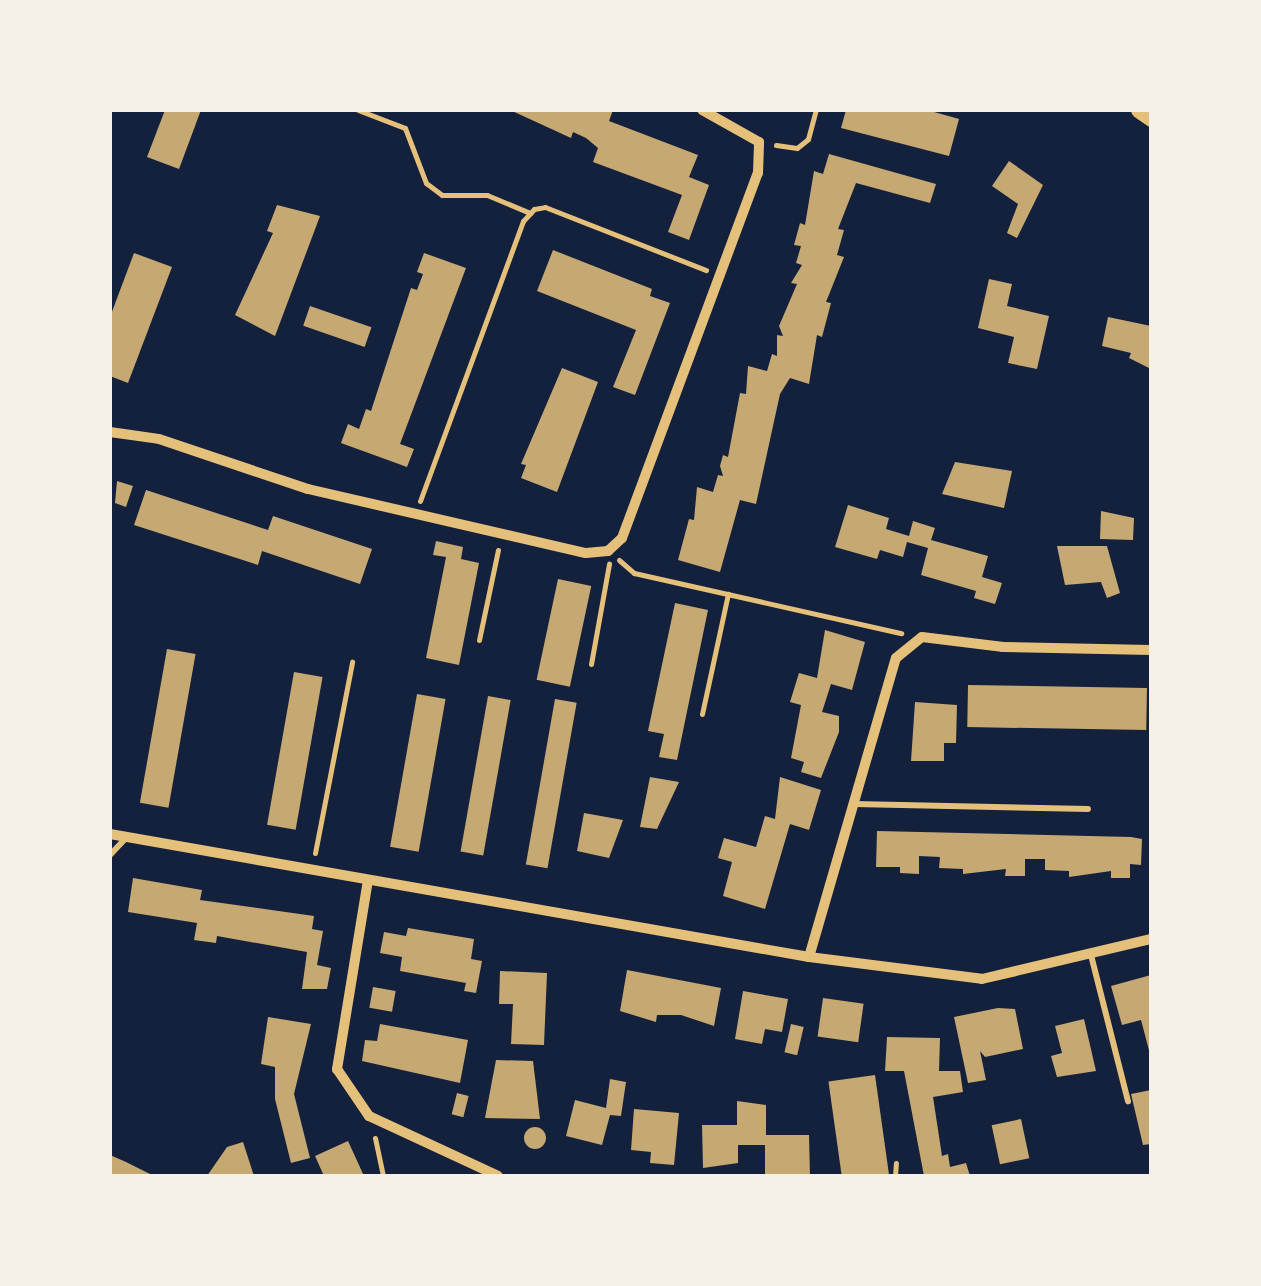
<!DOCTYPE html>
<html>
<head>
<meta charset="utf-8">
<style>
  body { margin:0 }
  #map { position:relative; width:1261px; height:1286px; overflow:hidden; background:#14213d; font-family:"Exo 2",sans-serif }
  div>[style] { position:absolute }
  .building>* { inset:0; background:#c6a872; transform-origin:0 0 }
  .round { border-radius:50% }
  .path>* { height:5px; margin:-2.5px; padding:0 2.5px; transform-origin:2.5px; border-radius:2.5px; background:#e5c07b }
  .service>* { height:6px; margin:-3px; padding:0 3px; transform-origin:3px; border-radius:3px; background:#e5c07b }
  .minor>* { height:10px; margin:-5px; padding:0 5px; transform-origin:5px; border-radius:5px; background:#e5c07b }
  .tertiary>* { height:15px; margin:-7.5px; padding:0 7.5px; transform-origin:7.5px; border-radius:7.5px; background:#e5c07b }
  span { translate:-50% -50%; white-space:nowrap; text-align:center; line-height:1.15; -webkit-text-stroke:9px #f6f1e7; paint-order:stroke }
  .frame { position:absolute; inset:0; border:112px solid #f6f1e7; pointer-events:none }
</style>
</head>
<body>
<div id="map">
  <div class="building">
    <i style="clip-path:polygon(165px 110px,201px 110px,179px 169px,147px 157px)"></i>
    <i style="clip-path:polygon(510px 110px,613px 110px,609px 121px,698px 155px,689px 177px,709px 185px,689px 240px,668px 232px,682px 195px,593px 162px,598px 148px,586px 138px,573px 132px,571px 138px)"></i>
    <i style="clip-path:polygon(846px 110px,927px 110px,959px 119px,949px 156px,841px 128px)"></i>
    <i style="clip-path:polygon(829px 154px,936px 184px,930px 203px,856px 183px,838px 229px,844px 230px,837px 255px,844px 257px,826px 302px,831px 303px,822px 337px,817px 335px,809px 384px,790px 378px,780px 394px,756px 504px,740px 500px,720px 572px,678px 560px,689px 519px,694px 520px,697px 487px,713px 492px,718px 475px,723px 476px,720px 466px,723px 455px,728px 457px,740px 393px,746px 394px,748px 366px,767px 371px,772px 354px,777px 356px,777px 335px,783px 336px,779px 326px,797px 284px,791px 283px,802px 265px,796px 263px,801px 246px,794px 245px,800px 223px,805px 225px,814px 171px,823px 174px)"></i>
    <i style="clip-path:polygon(1009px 161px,1043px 185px,1017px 238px,1007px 233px,1018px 204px,992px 186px)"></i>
    <i style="clip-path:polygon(277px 205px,320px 216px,275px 336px,235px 315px,273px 233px,267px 231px)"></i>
    <i style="clip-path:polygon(553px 250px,652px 289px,650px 296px,670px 303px,635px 395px,613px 387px,636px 330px,537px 291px)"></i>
    <i style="clip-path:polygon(134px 253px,172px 267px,128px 383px,110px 376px,110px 317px)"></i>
    <i style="clip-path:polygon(424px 253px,466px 268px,400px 444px,414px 449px,407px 467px,341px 443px,348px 424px,359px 429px,366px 409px,371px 411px,411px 288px,417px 290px,423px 274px,417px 272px)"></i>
    <i style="clip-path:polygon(989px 279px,1012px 284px,1007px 306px,1049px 316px,1037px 369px,1008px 363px,1014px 337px,978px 328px)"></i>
    <i style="left:310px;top:306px;width:65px;height:21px;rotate:19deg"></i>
    <i style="clip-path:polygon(1108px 317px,1151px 326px,1151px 369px,1129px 358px,1131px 353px,1102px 346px)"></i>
    <i style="clip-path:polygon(562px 368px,598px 382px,557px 492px,521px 478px,526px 465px,521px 464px)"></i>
    <i style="clip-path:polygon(955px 462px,1012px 471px,1004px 508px,942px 494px)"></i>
    <i style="clip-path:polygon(117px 481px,133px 486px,126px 507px,115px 503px)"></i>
    <i style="clip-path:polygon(146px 490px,268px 530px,273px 516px,372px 549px,360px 584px,262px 551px,258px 565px,134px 525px)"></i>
    <i style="clip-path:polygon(848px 505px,889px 518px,886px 529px,909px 536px,913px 521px,935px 528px,931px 540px,988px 556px,982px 577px,1002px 583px,995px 604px,974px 598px,976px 591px,921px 575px,928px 548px,907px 542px,903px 557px,880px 550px,877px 559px,835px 547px)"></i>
    <i style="clip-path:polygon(1101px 511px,1134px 518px,1133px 540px,1100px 539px)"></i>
    <i style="clip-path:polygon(436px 541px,463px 547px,461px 559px,479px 563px,459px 665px,426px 658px,446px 557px,433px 555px)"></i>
    <i style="clip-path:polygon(1057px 546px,1107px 546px,1120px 593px,1107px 598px,1101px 582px,1065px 585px)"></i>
    <i style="left:558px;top:579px;width:34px;height:103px;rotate:12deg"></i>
    <i style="clip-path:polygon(675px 603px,708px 610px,677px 760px,659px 757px,664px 734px,648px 731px)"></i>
    <i style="clip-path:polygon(825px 630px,865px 642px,852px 690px,831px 684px,822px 712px,839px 716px,839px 732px,821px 778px,801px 772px,804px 762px,791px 758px,801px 705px,790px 702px,799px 673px,817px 678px)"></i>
    <i style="left:167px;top:649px;width:29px;height:156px;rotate:10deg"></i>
    <i style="left:294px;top:672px;width:29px;height:155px;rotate:10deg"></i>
    <i style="left:968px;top:685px;width:179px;height:42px;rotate:1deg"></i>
    <i style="left:417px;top:694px;width:29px;height:155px;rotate:10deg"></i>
    <i style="left:488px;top:696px;width:23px;height:158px;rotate:10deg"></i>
    <i style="left:555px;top:699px;width:22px;height:168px;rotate:10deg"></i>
    <i style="clip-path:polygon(915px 702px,957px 705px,956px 743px,944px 743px,944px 761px,911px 761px)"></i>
    <i style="clip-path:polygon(650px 777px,679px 782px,657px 829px,640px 827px)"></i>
    <i style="clip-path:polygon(780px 777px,821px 790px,809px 830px,790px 824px,765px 909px,723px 896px,732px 862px,718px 858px,724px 838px,756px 847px,765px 816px,775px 819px)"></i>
    <i style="clip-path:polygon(584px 813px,623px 820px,609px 858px,577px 851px)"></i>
    <i style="clip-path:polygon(877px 831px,1131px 837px,1142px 839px,1141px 865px,1130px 864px,1130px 878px,1111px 878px,1111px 871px,1069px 877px,1069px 871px,1045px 870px,1045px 859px,1025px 859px,1025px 876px,1005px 876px,1006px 869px,963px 874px,963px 869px,939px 868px,940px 857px,919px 856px,919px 874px,900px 873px,900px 867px,876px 867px)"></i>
    <i style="clip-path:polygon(133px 878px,202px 890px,200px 900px,314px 916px,312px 929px,323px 931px,317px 965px,331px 968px,327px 989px,302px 989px,307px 952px,217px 936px,216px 943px,194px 940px,197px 923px,128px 912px)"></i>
    <i style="clip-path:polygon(408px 928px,474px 939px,471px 959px,482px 961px,476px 993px,464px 991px,466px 983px,400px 971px,402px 957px,380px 953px,384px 932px,406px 936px)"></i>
    <i style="clip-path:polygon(627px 970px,721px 988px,714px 1026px,681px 1015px,657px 1015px,656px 1022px,620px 1011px)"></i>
    <i style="clip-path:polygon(500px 971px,547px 973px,544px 1045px,511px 1044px,513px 1004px,499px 1004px)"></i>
    <i style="clip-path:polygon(1151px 975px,1151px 1054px,1150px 1054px,1141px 1020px,1122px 1025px,1111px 986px)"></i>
    <i style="left:373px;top:987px;width:23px;height:21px;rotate:10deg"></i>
    <i style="clip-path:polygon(743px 991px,788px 999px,782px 1032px,765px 1029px,762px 1044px,735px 1039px)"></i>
    <i style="left:823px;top:998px;width:41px;height:39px;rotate:8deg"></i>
    <i style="clip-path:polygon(998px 1008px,1015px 1009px,1023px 1049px,985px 1057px,980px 1051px,986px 1080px,968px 1083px,954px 1017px)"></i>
    <i style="clip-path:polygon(268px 1017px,311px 1024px,294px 1094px,310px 1158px,291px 1163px,275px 1099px,275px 1067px,261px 1064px)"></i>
    <i style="clip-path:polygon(1084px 1019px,1096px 1071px,1057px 1077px,1051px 1056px,1062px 1053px,1055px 1026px)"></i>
    <i style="clip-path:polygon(380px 1024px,468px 1040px,460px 1083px,362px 1061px,365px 1040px,377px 1041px)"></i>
    <i style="left:791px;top:1024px;width:13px;height:29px;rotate:13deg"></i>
    <i style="clip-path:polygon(887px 1037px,940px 1038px,939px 1071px,960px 1071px,963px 1092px,933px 1097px,942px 1156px,948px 1154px,950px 1167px,966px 1163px,970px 1176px,924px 1176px,904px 1071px,885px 1071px)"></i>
    <i style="clip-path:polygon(496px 1060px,533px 1061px,540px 1119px,485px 1118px)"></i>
    <i style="left:875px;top:1075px;width:102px;height:47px;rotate:82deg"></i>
    <i style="clip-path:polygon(610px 1079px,626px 1082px,621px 1116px,610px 1115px,602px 1145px,566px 1136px,575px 1100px,606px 1108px)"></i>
    <i style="clip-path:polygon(1151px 1090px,1151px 1144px,1143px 1145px,1131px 1094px)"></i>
    <i style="left:457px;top:1093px;width:12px;height:22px;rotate:14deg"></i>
    <i style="clip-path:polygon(737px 1101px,766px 1105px,766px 1135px,809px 1135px,810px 1176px,765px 1176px,765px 1145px,738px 1145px,738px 1163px,703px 1168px,702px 1125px,737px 1125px)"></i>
    <i style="clip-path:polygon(634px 1109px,679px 1113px,674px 1165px,650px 1163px,651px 1152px,631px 1150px)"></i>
    <i style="left:1021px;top:1119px;width:40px;height:30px;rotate:78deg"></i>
    <i class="round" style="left:524px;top:1127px;width:22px;height:22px"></i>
    <i style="clip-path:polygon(348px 1141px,364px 1176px,324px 1176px,315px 1156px)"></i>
    <i style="clip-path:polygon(243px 1142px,254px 1176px,207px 1176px,227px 1147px)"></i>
    <i style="clip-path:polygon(110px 1155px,126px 1162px,154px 1176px,110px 1176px)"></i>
  </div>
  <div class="path">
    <i style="left:358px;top:110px;width:50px;rotate:21deg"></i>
    <i style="left:405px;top:128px;width:59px;rotate:69.1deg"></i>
    <i style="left:426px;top:183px;width:20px;rotate:37deg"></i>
    <i style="left:442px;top:195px;width:45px"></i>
    <i style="left:487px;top:195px;width:47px;rotate:22.7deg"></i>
    <i style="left:776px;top:145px;width:21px;rotate:8deg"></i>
    <i style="left:797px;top:148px;width:14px;rotate:-39deg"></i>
    <i style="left:808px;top:139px;width:30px;rotate:-75deg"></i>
    <i style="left:420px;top:501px;width:298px;rotate:-69.8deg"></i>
    <i style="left:523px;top:221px;width:16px;rotate:-47deg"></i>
    <i style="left:534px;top:209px;width:11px;rotate:-10deg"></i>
    <i style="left:545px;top:207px;width:173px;rotate:21.4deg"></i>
    <i style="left:619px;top:560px;width:20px;rotate:41deg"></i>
    <i style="left:634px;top:573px;width:274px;rotate:12.7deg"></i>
    <i style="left:479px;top:640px;width:92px;rotate:-78.1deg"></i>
    <i style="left:591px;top:664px;width:102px;rotate:-79.8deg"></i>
    <i style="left:702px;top:714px;width:123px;rotate:-77.8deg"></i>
    <i style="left:315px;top:853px;width:195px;rotate:-79deg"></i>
    <i style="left:375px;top:1138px;width:39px;rotate:78deg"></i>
    <i style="left:895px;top:1176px;width:13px;rotate:-86deg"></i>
  </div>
  <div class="service">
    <i style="left:854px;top:804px;width:234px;rotate:1.2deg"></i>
    <i style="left:110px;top:855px;width:23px;rotate:-47deg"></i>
    <i style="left:1091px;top:955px;width:151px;rotate:75.8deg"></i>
  </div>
  <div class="minor">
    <i style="left:110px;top:432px;width:49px;rotate:8.1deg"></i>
    <i style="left:159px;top:439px;width:157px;rotate:18.6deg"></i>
    <i style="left:308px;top:489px;width:285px;rotate:13deg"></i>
    <i style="left:586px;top:553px;width:22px;rotate:-5deg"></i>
    <i style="left:608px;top:551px;width:19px;rotate:-43deg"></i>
    <i style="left:622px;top:538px;width:390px;rotate:-69.6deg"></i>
    <i style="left:758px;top:173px;width:31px;rotate:-88deg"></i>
    <i style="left:759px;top:142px;width:65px;rotate:-150.7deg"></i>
    <i style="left:110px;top:834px;width:710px;rotate:9.98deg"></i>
    <i style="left:809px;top:957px;width:174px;rotate:7.2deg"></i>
    <i style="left:982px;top:979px;width:174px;rotate:-13.3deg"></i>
    <i style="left:368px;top:880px;width:192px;rotate:99.3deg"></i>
    <i style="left:337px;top:1069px;width:57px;rotate:55.8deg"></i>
    <i style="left:369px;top:1116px;width:142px;rotate:24.9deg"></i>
    <i style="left:809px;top:957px;width:311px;rotate:-73.8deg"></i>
    <i style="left:896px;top:658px;width:33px;rotate:-39deg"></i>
    <i style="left:922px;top:637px;width:82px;rotate:7deg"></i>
    <i style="left:1003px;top:647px;width:148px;rotate:1.2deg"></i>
  </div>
  <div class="tertiary">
    <i style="left:1138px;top:110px;width:16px;rotate:35deg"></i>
  </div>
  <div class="frame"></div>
</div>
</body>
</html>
